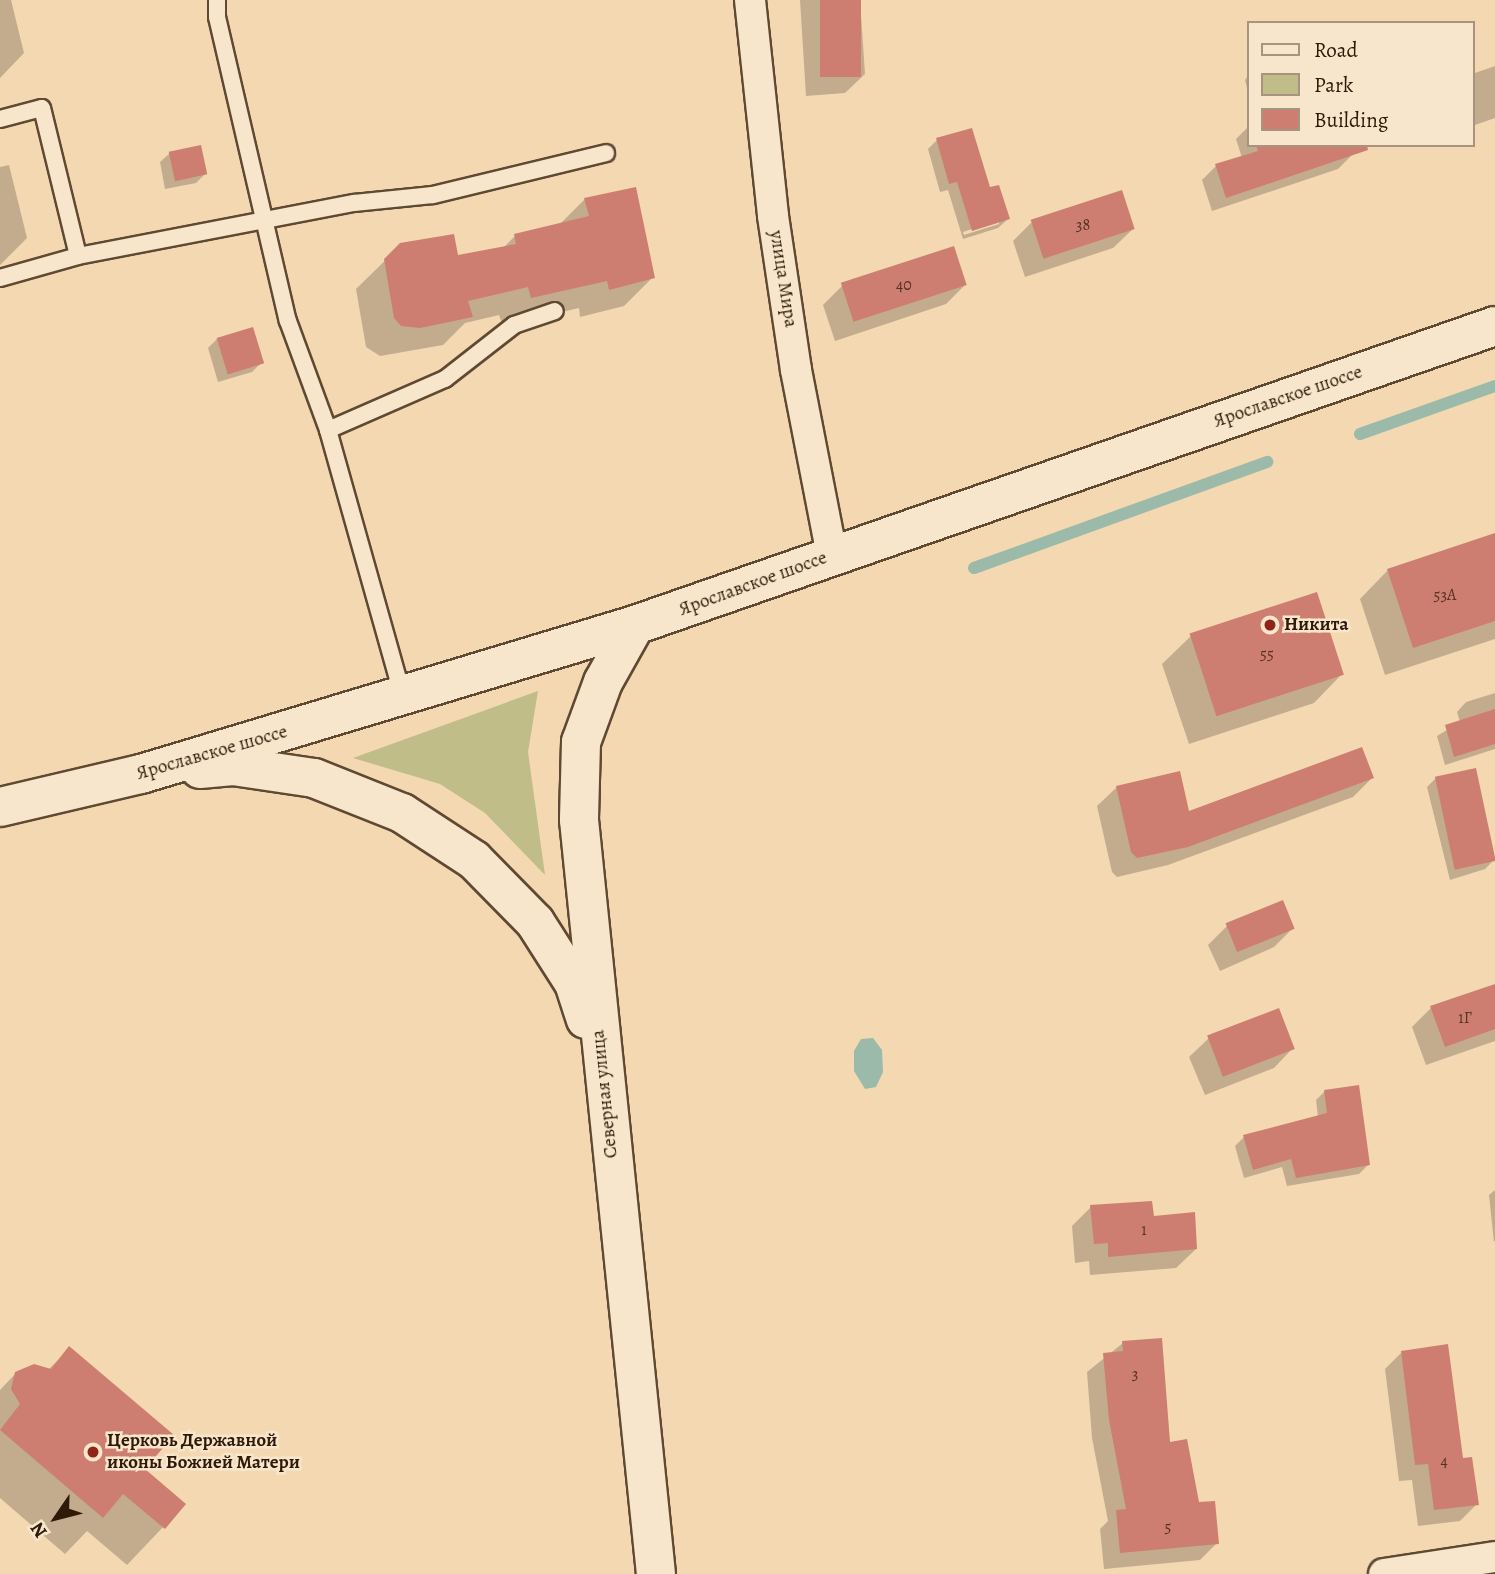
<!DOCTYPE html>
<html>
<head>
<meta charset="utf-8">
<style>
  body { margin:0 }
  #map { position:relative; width:1495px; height:1574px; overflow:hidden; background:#f3d8b1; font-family:Alegreya,serif }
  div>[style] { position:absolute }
  .green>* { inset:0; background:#c0bd88 }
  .water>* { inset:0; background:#9bbaaa }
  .shadow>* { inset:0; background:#0003 }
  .stream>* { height:12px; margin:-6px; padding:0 6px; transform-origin:6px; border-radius:6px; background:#9bbaaa }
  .building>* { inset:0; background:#cd7e70; transform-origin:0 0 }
  .roads { filter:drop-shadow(2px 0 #604932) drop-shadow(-2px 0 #604932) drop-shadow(0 2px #604932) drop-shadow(0 -2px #604932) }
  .service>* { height:16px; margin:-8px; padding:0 8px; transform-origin:8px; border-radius:8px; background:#f7e6cc }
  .minor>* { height:30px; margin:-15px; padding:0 15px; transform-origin:15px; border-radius:15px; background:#f7e6cc }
  .secondary>* { height:38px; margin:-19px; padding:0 19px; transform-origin:19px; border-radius:19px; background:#f7e6cc }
  .dots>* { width:19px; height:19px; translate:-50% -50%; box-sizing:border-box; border:4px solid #f7e6cc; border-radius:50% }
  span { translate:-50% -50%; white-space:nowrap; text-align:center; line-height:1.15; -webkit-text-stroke:5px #f7e6cc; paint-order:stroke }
  .number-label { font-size:16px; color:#563222 }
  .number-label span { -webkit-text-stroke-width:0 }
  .street-label { font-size:19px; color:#2f1908 }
  .poi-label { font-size:19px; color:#2f1908; font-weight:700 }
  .left { translate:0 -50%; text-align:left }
  .legend { position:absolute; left:1247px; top:21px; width:228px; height:126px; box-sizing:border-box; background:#f7e6cc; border:2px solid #a7947e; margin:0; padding:9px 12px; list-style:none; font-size:21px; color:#2f1908 }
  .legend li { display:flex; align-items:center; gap:14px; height:35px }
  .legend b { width:35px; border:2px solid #a7947e }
  .north { position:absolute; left:21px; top:1483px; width:70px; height:70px; -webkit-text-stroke:5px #f7e6cc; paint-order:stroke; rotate:235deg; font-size:19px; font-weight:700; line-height:28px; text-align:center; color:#2f1908 }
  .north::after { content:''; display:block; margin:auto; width:24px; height:32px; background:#2f1908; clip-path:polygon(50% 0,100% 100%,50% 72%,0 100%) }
</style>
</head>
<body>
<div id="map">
  <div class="green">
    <i style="clip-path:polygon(538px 691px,528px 752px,545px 875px,485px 813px,440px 784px,353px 758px)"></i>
  </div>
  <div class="water">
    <i style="clip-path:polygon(873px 1038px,882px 1050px,883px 1072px,876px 1087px,865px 1089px,854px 1071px,854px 1051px,861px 1039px)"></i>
  </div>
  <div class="shadow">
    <i style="clip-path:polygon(0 0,11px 0,24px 53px,0 78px)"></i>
    <i style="clip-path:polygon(800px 0,860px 0,865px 74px,845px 93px,806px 96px)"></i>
    <i style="clip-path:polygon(1495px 66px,1495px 118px,1472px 126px,1472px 74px)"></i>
    <i style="clip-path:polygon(1248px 76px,1248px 92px,1245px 80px)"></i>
    <i style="clip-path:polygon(1248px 127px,1248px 145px,1349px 145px,1352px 155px,1338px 169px,1212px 211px,1202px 180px,1216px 166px,1242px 158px,1236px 139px)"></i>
    <i style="clip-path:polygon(evenodd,937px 140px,988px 190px,1008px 219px,998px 228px,963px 239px,948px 190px,940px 192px,928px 149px,937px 140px,999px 220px,999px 224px,964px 235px,963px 232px,999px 220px)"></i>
    <i style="clip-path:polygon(170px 153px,205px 174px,196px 183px,165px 189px,160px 162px)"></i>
    <i style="clip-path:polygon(9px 165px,27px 238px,0 265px,0 167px)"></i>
    <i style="clip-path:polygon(585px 199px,653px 277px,624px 306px,580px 317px,579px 308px,503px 326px,499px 315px,465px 323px,443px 345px,380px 356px,366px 347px,356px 289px,401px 245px,457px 257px,503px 248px,515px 236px,559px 225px)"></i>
    <i style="clip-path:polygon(1032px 222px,1133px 229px,1113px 248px,1025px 277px,1013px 241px)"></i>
    <i style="clip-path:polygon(965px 285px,946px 304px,835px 341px,823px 305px,842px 286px)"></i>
    <i style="clip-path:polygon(217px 339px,262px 362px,252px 372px,218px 382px,208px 348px)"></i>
    <i style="clip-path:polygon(1495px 535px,1495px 639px,1385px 675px,1360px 599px,1388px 570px)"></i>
    <i style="clip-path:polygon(1191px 636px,1342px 674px,1314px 703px,1189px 744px,1162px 664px)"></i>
    <i style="clip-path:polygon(1495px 693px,1495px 749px,1445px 765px,1437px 736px,1460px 722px,1457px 712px,1466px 702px)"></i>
    <i style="clip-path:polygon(1372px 778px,1353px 797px,1168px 865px,1117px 877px,1112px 872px,1097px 806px,1117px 787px,1188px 813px)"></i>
    <i style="clip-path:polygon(1436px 778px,1494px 860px,1485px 869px,1450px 880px,1427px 787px)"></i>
    <i style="clip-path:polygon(1227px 926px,1293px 928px,1274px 947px,1220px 971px,1208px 945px)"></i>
    <i style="clip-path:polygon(1495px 985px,1495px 1041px,1426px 1065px,1412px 1027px,1431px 1008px)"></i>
    <i style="clip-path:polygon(1209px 1038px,1293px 1048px,1274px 1068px,1205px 1095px,1189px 1057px)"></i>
    <i style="clip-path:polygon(1325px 1091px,1369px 1164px,1359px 1174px,1287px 1186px,1282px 1167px,1244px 1178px,1235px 1146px,1244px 1137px,1318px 1117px,1316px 1100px)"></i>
    <i style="clip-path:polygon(1495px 1190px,1495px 1241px,1494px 1242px,1489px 1195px)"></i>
    <i style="clip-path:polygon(1091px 1207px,1152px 1218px,1196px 1249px,1176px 1268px,1090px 1275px,1089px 1261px,1075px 1263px,1072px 1226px)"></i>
    <i style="clip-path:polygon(1123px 1343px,1217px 1543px,1200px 1560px,1104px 1569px,1100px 1529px,1108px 1521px,1092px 1438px,1087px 1372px)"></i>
    <i style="clip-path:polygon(69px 1349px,143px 1470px,184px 1505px,127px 1565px,87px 1531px,65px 1554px,0 1498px,0 1390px,16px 1373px,48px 1370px)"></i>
    <i style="clip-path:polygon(1401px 1353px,1462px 1460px,1477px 1504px,1460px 1521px,1418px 1526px,1412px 1480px,1399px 1481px,1385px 1369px)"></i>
  </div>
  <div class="stream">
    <i style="left:1360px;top:434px;width:143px;rotate:-19.6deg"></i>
    <i style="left:974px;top:568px;width:312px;rotate:-19.9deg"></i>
  </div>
  <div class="building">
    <i style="left:820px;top:0;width:41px;height:77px"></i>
    <i style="clip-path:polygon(972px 128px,990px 187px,999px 185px,1010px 219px,972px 231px,957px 182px,949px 184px,936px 138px)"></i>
    <i style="left:201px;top:145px;width:30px;height:33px;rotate:78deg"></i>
    <i style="clip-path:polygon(1256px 145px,1367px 145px,1368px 150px,1226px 198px,1215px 164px,1258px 151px)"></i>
    <i style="clip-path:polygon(636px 187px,655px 278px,609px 290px,607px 281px,531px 298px,528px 287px,468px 301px,473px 317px,420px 328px,401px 326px,394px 318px,384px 259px,400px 243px,454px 234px,458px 255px,516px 244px,514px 234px,589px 216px,584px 198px)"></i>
    <i style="left:1122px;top:190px;width:41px;height:96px;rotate:72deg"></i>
    <i style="left:954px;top:246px;width:41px;height:119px;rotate:72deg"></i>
    <i style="left:253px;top:327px;width:38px;height:38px;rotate:73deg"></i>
    <i style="clip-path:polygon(1495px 533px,1495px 621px,1413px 648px,1387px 569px)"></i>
    <i style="left:1317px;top:592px;width:87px;height:134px;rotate:72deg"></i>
    <i style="clip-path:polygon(1495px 709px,1495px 744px,1454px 757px,1445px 725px)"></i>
    <i style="clip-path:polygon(1362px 747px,1374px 778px,1188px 847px,1137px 858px,1131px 852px,1116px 786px,1180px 771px,1189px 811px)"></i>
    <i style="left:1476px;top:768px;width:95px;height:42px;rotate:78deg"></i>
    <i style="left:1283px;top:900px;width:31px;height:62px;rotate:68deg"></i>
    <i style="clip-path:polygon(1495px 984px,1495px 1029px,1445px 1047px,1430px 1006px)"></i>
    <i style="left:1279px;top:1008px;width:44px;height:77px;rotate:69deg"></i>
    <i style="clip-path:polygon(1359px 1085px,1370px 1165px,1296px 1178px,1291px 1159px,1253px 1170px,1243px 1135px,1327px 1113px,1324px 1090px)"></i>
    <i style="clip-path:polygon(1152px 1201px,1154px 1216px,1195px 1212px,1197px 1249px,1108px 1257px,1108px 1243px,1094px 1244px,1090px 1205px)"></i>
    <i style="clip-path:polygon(1162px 1338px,1170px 1442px,1187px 1439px,1199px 1502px,1215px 1501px,1219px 1544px,1120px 1553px,1116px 1510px,1126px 1509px,1109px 1420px,1103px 1353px,1123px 1351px,1122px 1341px)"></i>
    <i style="clip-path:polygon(1448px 1344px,1463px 1458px,1472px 1457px,1479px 1505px,1434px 1510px,1428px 1464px,1415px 1465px,1401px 1351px)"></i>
    <i style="clip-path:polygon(69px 1346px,174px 1435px,145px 1469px,186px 1504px,165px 1529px,123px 1494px,103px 1518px,0 1430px,20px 1404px,11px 1389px,15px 1372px,34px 1364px,51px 1369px)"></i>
  </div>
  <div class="roads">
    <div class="service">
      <i style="left:217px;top:0;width:17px;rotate:90deg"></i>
      <i style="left:217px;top:17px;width:312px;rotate:76.9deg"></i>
      <i style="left:288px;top:321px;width:116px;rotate:69.8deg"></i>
      <i style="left:328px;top:430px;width:276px;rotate:74.3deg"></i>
      <i style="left:0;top:119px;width:43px;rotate:-14.7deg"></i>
      <i style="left:42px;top:108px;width:152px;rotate:76.3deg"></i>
      <i style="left:0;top:278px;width:81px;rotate:-15.8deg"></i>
      <i style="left:78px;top:256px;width:281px;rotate:-10.9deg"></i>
      <i style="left:354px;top:203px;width:79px;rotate:-5.8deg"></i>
      <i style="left:433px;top:195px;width:178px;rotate:-13.6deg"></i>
      <i style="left:328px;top:430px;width:128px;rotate:-23.6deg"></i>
      <i style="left:445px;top:379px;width:88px;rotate:-38deg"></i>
      <i style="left:514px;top:325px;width:43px;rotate:-18.9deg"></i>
    </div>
    <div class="minor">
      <i style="left:750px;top:0;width:217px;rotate:83.9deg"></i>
      <i style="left:773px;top:216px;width:156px;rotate:81.5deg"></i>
      <i style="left:796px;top:370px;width:188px;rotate:79deg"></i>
      <i style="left:1384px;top:1574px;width:112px;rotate:-8.7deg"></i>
    </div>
    <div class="secondary">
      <i style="left:635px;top:625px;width:65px;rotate:119.3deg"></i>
      <i style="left:603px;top:682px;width:64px;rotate:110.1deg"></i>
      <i style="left:581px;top:742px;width:78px;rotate:91.5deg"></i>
      <i style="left:579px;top:820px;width:758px;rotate:84.17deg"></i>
      <i style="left:200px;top:769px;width:33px;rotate:-5deg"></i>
      <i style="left:233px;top:766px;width:82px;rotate:8.4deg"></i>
      <i style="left:314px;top:778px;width:95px;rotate:21.7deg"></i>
      <i style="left:402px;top:813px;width:86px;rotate:33.1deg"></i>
      <i style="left:474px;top:860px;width:87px;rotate:45.5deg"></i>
      <i style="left:535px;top:922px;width:72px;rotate:57.4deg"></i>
      <i style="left:574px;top:983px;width:38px;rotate:72deg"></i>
      <i style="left:0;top:807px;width:145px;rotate:-13.2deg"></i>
      <i style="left:141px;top:774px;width:516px;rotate:-16.78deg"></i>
      <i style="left:635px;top:625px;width:910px;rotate:-19.17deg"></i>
    </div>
  </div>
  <div class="dots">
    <i style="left:1270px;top:625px;background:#8f2418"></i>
    <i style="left:93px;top:1452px;background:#8f2418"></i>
  </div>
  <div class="number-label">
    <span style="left:1083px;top:225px">38</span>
    <span style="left:904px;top:285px">40</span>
    <span style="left:1445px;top:595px">53А</span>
    <span style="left:1267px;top:654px">55</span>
    <span style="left:1465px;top:1018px">1Г</span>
    <span style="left:1144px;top:1230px">1</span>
    <span style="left:1135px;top:1374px">3</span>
    <span style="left:1444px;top:1461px">4</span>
    <span style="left:1168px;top:1527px">5</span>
  </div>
  <div class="street-label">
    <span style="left:783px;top:279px;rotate:81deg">улица Мира</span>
    <span style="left:1288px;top:397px;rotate:-19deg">Ярославское шоссе</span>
    <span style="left:753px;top:584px;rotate:-20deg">Ярославское шоссе</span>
    <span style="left:212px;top:753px;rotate:-16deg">Ярославское шоссе</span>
    <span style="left:605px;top:1094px;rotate:-96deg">Северная улица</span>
  </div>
  <div class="poi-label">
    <span class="left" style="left:1284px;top:625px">Никита</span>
    <span class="left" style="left:107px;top:1452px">Церковь Державной<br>иконы Божией Матери</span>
  </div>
  <ul class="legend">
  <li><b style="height:9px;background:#f7e6cc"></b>Road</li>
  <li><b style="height:19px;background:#c0bd88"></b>Park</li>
  <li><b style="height:19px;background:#cd7e70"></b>Building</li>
  </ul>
  <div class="north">N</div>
</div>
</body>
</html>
